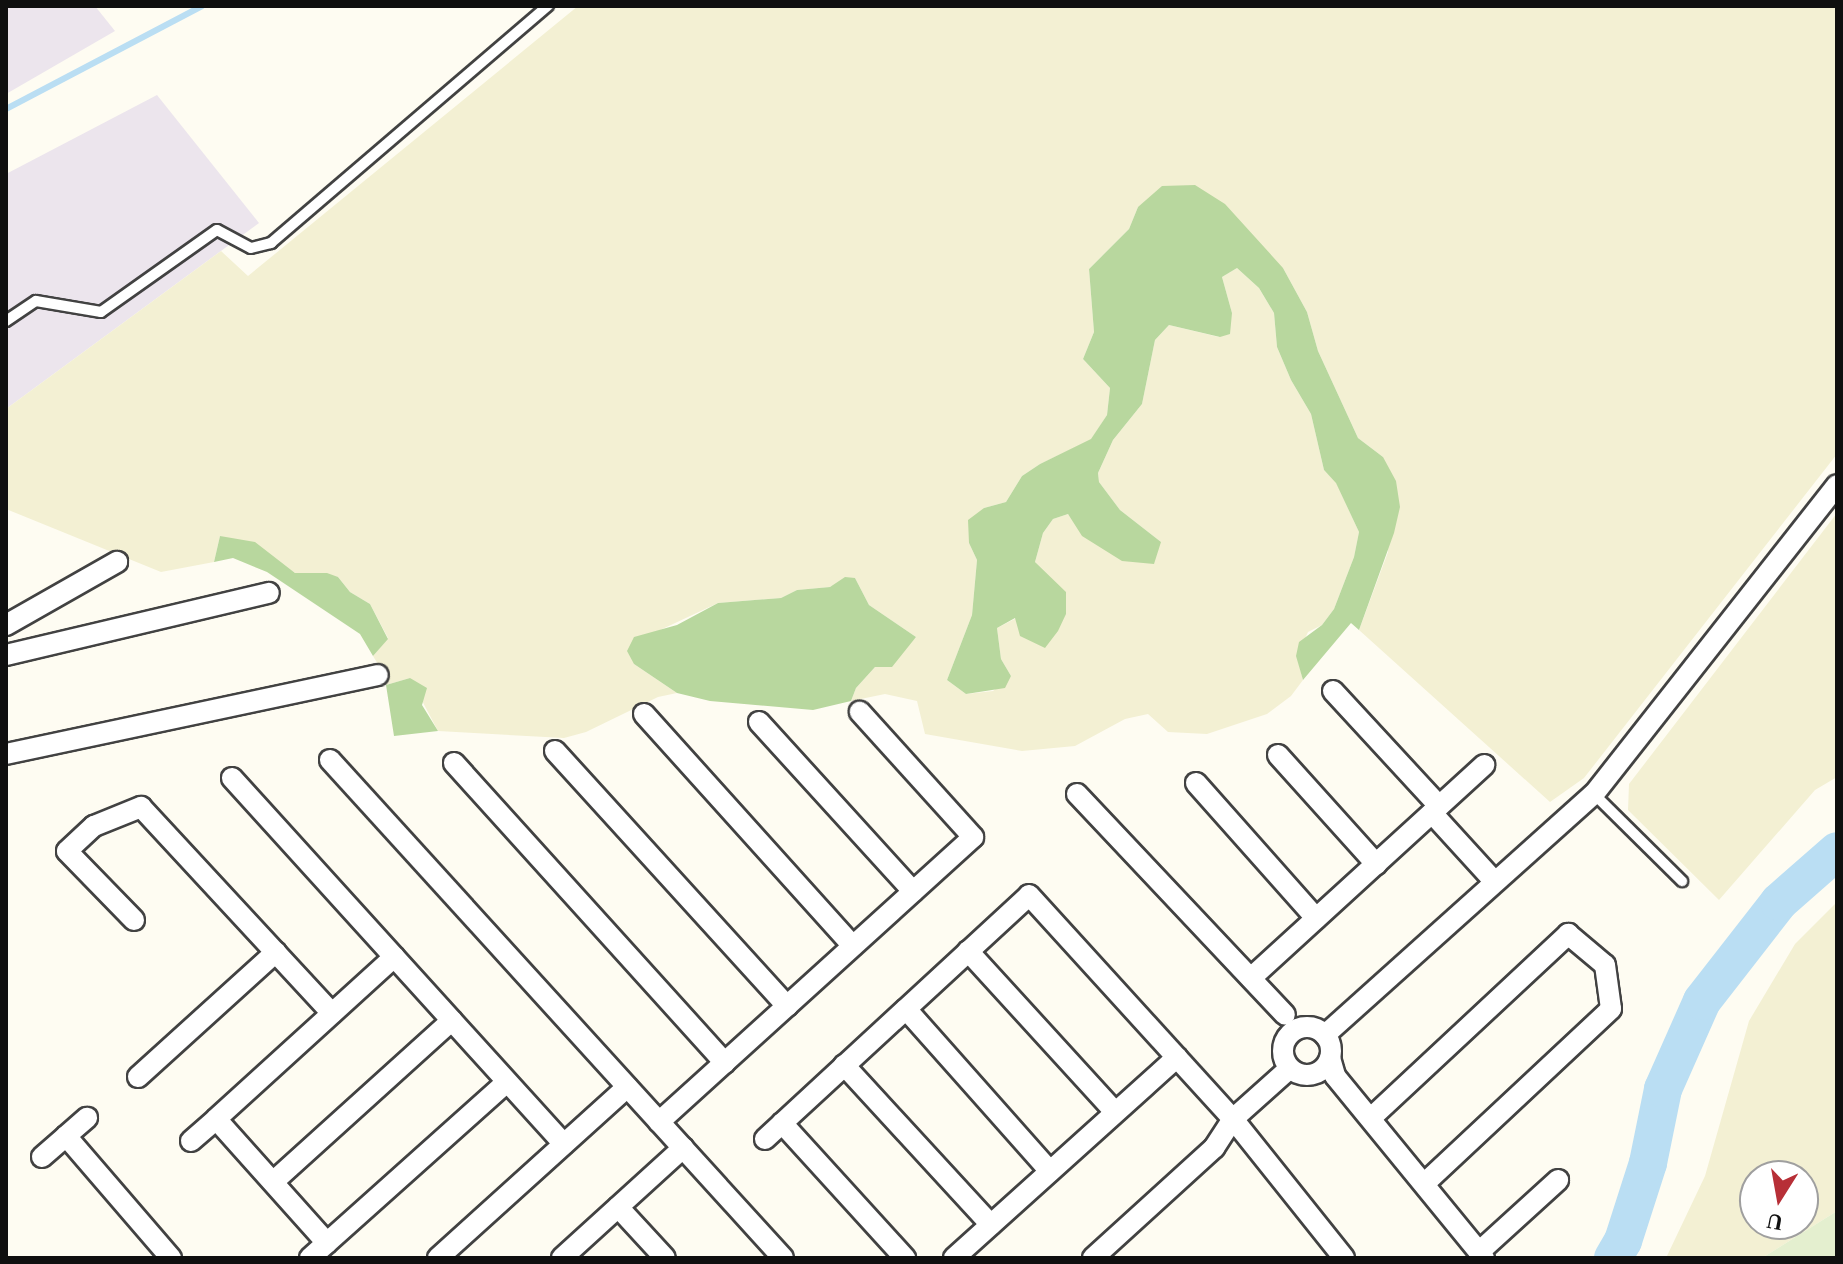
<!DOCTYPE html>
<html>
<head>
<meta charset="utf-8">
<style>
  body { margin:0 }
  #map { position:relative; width:1843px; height:1264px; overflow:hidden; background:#fefcf2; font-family:"Times New Roman",serif }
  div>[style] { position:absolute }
  .industrial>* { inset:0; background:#ece5ed }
  .farmland>* { inset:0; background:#f3f0d3 }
  .forest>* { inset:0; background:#b8d79e }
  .pitch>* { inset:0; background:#e4efcf }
  .stream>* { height:6px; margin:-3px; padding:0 3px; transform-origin:3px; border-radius:3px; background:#badef3 }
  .river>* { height:38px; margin:-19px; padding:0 19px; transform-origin:19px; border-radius:19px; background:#badef3 }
  .roads { filter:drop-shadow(2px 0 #424242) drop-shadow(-2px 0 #424242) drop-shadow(0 2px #424242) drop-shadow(0 -2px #424242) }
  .service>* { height:10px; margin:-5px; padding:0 5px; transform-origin:5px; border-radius:5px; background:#fff }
  .minor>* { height:20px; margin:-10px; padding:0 10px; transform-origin:10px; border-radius:10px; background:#fff }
  .minor>.ring { margin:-10px; padding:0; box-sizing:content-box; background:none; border:20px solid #fff; border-radius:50% }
  span { translate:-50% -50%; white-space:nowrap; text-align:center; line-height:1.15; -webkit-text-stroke:8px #fff; paint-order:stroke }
  .frame { position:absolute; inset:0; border:8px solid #0f0f0f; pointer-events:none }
  .north { position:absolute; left:1739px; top:1160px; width:80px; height:80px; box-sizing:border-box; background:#fff; border:2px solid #9f9f9f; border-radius:50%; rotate:191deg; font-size:22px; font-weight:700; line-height:32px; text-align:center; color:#0f0f0f }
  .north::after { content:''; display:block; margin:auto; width:28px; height:36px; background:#b72f37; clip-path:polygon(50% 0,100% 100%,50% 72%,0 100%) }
</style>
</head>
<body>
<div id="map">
  <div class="industrial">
    <i style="clip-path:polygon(6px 6px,95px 6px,115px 31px,6px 94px)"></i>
    <i style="clip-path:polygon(157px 95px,259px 223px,6px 409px,6px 174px)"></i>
  </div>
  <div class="farmland">
    <i style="clip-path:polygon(578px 6px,1837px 6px,1837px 454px,1584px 778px,1550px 802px,1359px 630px,1388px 552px,1383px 457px,1358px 438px,1318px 351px,1307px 312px,1283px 268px,1138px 207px,1129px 229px,1089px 269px,1094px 332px,1083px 359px,1110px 388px,1107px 415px,1091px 440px,1040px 464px,1022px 476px,1006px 502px,984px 508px,969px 543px,977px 560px,972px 615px,947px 680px,966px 694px,993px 691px,1011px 676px,1001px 659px,997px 628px,1065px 593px,1035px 562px,1043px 533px,1053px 519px,1068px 514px,1075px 523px,1161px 542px,1120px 510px,1099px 482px,1098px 473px,1113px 440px,1142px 404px,1155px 340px,1169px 325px,1219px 337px,1232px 313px,1222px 277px,1237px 268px,1259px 288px,1274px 313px,1277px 347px,1291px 380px,1311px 414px,1324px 470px,1336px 482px,1359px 532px,1354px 557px,1334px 609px,1322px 625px,1308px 632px,1297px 656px,1303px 680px,1291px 696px,1267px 714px,1207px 734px,1168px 732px,1148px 714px,1125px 719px,1075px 746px,1022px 751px,925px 734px,917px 701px,885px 694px,851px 701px,856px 688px,875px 667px,916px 637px,869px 605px,855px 578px,830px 587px,797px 590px,781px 598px,718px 603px,658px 631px,634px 664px,677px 693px,658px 697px,586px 732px,564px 738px,438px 731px,410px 678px,386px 685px,384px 674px,373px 656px,388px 638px,370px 604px,350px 592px,338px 577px,295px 573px,278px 561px,220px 536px,214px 562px,161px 572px,6px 509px,6px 409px,221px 251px,248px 276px)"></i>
    <i style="clip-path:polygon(1837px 513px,1837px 777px,1815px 790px,1719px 900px,1628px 810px,1629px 784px)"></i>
    <i style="clip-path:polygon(evenodd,1837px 902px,1837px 1211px,1762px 1258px,1666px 1258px,1705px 1176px,1749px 1021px,1795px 944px,1837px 902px,1755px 1176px,1803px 1176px,1803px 1224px,1755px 1224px,1755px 1176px)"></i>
  </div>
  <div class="forest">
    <i style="clip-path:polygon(1195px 185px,1225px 204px,1283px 268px,1307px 312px,1318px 351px,1358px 438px,1383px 457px,1396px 481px,1400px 507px,1394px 533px,1359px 630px,1351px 623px,1303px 680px,1296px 656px,1299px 642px,1322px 625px,1334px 609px,1354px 557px,1359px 532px,1336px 483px,1324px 470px,1311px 414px,1291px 380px,1277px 347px,1274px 313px,1259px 288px,1237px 268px,1222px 277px,1232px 313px,1230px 334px,1220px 337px,1169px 325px,1155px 340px,1142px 404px,1113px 440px,1098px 473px,1099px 482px,1120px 510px,1161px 542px,1154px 564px,1122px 561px,1082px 536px,1068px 514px,1053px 519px,1043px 533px,1035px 562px,1066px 592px,1066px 614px,1058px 631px,1045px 648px,1020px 636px,1015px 618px,997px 628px,1001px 659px,1011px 676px,1005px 688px,966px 694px,947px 680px,972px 615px,977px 560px,969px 543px,968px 520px,984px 508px,1006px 502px,1022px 476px,1040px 464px,1091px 439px,1107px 415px,1110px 388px,1083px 359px,1094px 332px,1089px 269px,1129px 229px,1138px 207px,1162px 186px)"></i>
    <i style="clip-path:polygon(220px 536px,255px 542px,295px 573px,327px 573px,338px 577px,350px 592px,370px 604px,388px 639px,373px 656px,360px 634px,267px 572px,233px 558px,214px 562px)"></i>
    <i style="clip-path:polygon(845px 577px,855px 578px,869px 605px,916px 637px,892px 667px,875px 667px,856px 688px,851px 701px,813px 710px,710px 701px,677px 693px,634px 664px,627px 651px,634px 637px,677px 625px,718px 603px,781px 598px,797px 590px,830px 587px)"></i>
    <i style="clip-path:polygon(410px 678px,427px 688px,422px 705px,438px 731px,394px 736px,386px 685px)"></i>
  </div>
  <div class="pitch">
    <i style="clip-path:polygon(1837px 1211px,1837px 1258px,1762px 1258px)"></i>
  </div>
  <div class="stream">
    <i style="left:6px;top:109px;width:221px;rotate:-27.7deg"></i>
  </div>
  <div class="river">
    <i style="left:1613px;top:1258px;width:20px;rotate:-60deg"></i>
    <i style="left:1623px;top:1241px;width:82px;rotate:-72.2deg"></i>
    <i style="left:1648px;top:1163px;width:76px;rotate:-78.5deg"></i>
    <i style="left:1663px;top:1089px;width:96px;rotate:-66.1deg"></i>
    <i style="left:1702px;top:1001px;width:125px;rotate:-52.1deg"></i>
    <i style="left:1779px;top:902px;width:77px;rotate:-41.3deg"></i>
  </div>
  <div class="roads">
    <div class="service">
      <i style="left:6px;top:321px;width:36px;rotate:-34deg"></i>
      <i style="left:36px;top:301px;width:66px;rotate:9.6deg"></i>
      <i style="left:101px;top:312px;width:142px;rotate:-35.3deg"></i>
      <i style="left:217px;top:230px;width:38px;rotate:28deg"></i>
      <i style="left:251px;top:248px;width:21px;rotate:-14deg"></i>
      <i style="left:271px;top:243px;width:365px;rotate:-40.6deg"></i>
      <i style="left:1594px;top:794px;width:124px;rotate:44.7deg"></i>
    </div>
    <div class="minor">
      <i style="left:6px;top:625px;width:128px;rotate:-29.6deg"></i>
      <i style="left:6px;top:655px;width:270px;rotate:-13.3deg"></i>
      <i style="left:1333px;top:691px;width:156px;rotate:47.3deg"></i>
      <i style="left:644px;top:714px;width:312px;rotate:48deg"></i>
      <i style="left:759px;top:722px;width:229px;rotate:47.7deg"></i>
      <i style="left:555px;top:751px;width:345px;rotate:47.7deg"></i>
      <i style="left:6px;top:754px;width:380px;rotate:-12deg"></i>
      <i style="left:1278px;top:755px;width:147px;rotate:48deg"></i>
      <i style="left:330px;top:760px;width:673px;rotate:47.71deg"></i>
      <i style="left:454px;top:763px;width:404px;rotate:47.9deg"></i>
      <i style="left:232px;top:778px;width:494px;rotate:47.8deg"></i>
      <i style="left:1196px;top:783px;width:181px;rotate:48.4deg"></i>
      <i style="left:1077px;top:794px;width:303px;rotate:46.7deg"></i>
      <i style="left:1432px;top:813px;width:93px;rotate:47.6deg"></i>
      <i style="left:134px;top:920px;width:96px;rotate:-134.2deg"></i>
      <i style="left:67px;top:851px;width:37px;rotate:-43deg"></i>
      <i style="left:94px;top:826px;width:51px;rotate:-22deg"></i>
      <i style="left:141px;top:807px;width:281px;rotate:47.2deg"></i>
      <i style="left:968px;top:951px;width:218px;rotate:47.6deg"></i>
      <i style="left:1251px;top:978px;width:316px;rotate:-42.4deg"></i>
      <i style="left:906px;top:1009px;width:217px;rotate:48.4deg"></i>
      <i class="ring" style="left:1283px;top:1027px;width:28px;height:28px"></i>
      <i style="left:1325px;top:1035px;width:361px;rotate:-41.9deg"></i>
      <i style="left:1594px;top:794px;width:393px;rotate:-51.8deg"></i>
      <i style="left:1330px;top:1058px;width:19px;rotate:74deg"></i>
      <i style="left:1335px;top:1076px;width:235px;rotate:50.7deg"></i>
      <i style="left:844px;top:1065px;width:217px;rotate:47.4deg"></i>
      <i style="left:138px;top:1077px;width:186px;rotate:-42.2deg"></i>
      <i style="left:1371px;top:1118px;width:270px;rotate:-43deg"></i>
      <i style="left:1568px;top:934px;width:48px;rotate:40deg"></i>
      <i style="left:1605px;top:965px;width:44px;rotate:82.2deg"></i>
      <i style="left:1611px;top:1009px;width:256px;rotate:136.9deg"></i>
      <i style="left:659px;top:1122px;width:424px;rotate:-42.2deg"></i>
      <i style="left:973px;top:837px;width:169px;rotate:-132.1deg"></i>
      <i style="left:782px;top:1123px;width:183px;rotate:47.7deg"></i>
      <i style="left:66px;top:1136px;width:28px;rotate:-41deg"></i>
      <i style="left:765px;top:1139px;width:359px;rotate:-42.7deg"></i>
      <i style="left:1029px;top:895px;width:303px;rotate:47.7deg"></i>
      <i style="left:1233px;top:1119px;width:178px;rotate:51.4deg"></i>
      <i style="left:191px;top:1141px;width:33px;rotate:-41deg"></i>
      <i style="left:42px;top:1157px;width:32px;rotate:-41deg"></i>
      <i style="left:66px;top:1136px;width:161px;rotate:49.3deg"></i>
      <i style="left:273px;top:1182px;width:241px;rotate:-42.1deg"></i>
      <i style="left:618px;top:1207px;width:69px;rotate:47.3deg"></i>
      <i style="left:327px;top:1243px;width:166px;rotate:-131.8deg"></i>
      <i style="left:216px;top:1119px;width:241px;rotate:-42.3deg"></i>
      <i style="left:1479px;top:1252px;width:107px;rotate:-42.3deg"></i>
      <i style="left:310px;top:1258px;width:264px;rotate:-41.8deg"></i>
      <i style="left:438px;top:1258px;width:255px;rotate:-42.1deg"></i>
      <i style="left:562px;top:1258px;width:164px;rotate:-42.3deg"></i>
      <i style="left:954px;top:1258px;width:300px;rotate:-42deg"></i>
      <i style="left:1093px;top:1258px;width:164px;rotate:-42.3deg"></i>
      <i style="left:1214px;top:1148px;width:35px;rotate:-57deg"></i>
      <i style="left:1233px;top:1119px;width:75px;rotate:-41.8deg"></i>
    </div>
  </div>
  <div class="frame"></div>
  <div class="north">U</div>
</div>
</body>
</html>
